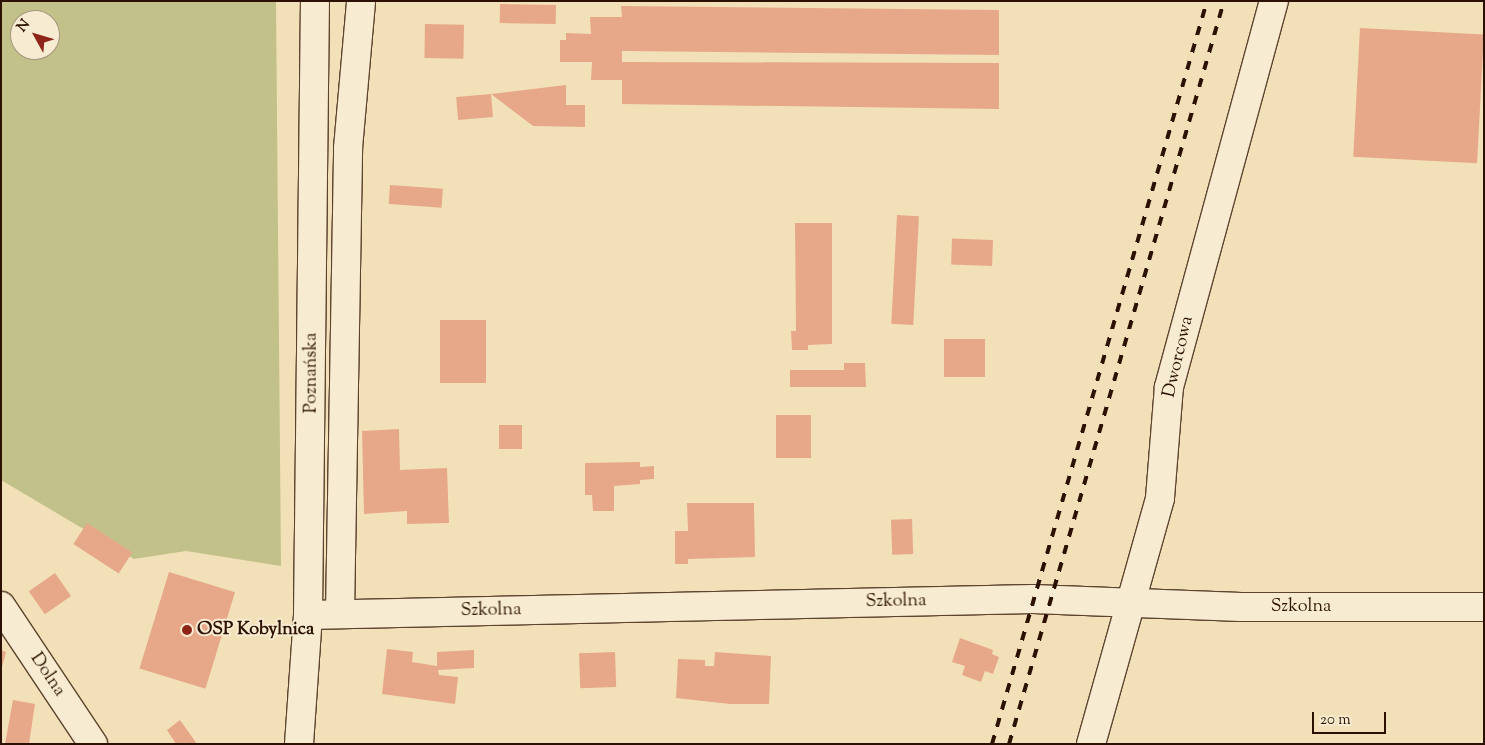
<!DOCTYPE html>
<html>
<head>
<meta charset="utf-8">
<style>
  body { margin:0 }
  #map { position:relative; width:1485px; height:745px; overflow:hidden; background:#f2e1b8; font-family:"Sorts Mill Goudy",serif }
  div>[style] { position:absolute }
  .green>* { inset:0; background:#c2c18a }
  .building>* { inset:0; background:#e7a889; transform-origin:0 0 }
  .roads { filter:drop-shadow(1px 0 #5e4430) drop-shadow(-1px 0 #5e4430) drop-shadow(0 1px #5e4430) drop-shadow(0 -1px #5e4430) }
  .minor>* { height:28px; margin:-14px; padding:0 14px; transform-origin:14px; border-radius:14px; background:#f7ecd1 }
  .secondary>* { height:28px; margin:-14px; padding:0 14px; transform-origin:14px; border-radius:14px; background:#f7ecd1 }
  .rail>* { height:4px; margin-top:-2px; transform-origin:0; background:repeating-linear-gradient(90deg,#2c1002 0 9px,transparent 0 18px) }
  .dots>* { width:14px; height:14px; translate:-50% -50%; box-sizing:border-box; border:2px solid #f7ecd1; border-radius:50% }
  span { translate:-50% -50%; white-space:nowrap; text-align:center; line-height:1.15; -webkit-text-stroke:4px #f7ecd1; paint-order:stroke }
  .street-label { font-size:18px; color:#2c1002 }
  .poi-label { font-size:18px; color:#2c1002; font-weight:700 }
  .left { translate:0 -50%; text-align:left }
  .frame { position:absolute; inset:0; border:2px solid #2c1002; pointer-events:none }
  .north { position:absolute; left:10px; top:10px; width:50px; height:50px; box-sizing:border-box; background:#f7ecd1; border:1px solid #a6947e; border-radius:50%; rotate:309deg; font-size:14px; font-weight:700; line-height:20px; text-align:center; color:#2c1002 }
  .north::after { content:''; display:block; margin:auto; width:18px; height:22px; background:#8f2418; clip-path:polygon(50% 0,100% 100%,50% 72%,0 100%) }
  .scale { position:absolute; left:1312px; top:712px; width:74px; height:22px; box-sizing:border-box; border:2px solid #2c1002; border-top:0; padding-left:6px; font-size:15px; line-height:18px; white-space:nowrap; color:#2c1002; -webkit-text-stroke:4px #f7ecd1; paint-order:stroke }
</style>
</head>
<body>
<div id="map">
  <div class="green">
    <i style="clip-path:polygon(evenodd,1px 1px,276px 1px,281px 566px,186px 551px,134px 559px,1px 480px,1px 1px,20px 20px,50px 20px,50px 50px,20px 50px,20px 20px)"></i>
  </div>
  <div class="building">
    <i style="left:500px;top:4px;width:56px;height:19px;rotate:1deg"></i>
    <i style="clip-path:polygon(621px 6px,999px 10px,999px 55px,622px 51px,622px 62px,999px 63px,999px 109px,622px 104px,622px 80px,591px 80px,592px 62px,560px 62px,560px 40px,566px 40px,566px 33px,591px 34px,590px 17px,622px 17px)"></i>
    <i style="left:425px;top:24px;width:39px;height:34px;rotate:1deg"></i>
    <i style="left:1360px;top:28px;width:124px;height:129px;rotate:3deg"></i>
    <i style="clip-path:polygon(566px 85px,566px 105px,585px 105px,585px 127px,533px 126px,491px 94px)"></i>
    <i style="left:491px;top:94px;width:23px;height:35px;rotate:85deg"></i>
    <i style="left:390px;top:185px;width:53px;height:19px;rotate:4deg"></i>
    <i style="left:897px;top:215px;width:22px;height:109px;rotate:3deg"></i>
    <i style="clip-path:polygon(795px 223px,832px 223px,832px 344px,808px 345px,808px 350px,792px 350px,791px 331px,796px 331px)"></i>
    <i style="left:993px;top:240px;width:26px;height:41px;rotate:92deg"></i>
    <i style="left:440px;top:320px;width:46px;height:63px"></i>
    <i style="left:944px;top:339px;width:41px;height:38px"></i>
    <i style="clip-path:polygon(844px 363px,865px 363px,866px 387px,790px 387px,790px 370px,844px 370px)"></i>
    <i style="left:776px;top:415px;width:35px;height:43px"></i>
    <i style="left:522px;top:425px;width:24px;height:23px;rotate:90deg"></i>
    <i style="clip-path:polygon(399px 429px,400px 470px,447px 468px,449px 523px,407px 524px,407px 511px,364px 514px,362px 431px)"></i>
    <i style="clip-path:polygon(640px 462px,640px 467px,654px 466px,654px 479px,640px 480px,640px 484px,614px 486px,614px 511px,593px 511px,592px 495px,585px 495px,585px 463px)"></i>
    <i style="clip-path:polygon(687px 503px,754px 503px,755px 557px,688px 559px,688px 564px,675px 564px,675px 531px,688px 531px)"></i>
    <i style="left:912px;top:519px;width:35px;height:21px;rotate:88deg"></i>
    <i style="left:87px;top:523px;width:54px;height:25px;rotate:33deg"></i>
    <i style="left:169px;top:572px;width:69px;height:101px;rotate:17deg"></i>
    <i style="left:55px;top:573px;width:28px;height:32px;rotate:55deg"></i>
    <i style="clip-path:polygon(960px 638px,993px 650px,992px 654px,999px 657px,993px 674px,985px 671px,981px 682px,962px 675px,965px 666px,952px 662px)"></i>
    <i style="clip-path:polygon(387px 649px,413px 652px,412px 662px,437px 666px,437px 652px,474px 650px,474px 668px,438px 670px,439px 675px,458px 677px,455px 704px,382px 694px)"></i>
    <i style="clip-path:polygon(1px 650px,6px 652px,2px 667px,1px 667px)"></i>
    <i style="left:615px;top:652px;width:35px;height:36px;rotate:88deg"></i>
    <i style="clip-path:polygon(715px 652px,771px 656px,769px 704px,730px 704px,676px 698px,678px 659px,705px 660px,705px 666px,714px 666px)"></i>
    <i style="clip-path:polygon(13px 700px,35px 704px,29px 744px,5px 744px)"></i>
    <i style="clip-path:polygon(180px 720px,197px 744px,176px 744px,167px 730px)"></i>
  </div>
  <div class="roads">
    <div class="minor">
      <i style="left:1px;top:606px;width:166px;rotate:56.3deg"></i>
      <i style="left:340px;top:614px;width:466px;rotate:-89deg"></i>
      <i style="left:348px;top:148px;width:148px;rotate:-84.9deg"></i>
      <i style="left:308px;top:615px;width:725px;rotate:-1.26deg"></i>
      <i style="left:1033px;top:599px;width:208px;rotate:2.2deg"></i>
      <i style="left:1241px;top:607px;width:243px"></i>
      <i style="left:1091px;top:744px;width:255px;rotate:-74.3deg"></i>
      <i style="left:1160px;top:498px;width:111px;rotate:-85.4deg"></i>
      <i style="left:1169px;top:387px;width:400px;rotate:-74.8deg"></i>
    </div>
    <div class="secondary">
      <i style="left:299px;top:744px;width:129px;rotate:-86deg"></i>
      <i style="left:308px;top:615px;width:614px;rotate:-89.35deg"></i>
    </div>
  </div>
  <div class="rail">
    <i style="left:992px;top:744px;width:773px;rotate:-73.86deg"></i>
    <i style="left:1009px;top:744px;width:773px;rotate:-73.86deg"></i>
  </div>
  <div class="dots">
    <i style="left:187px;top:630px;background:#8f2418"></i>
  </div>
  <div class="street-label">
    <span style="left:1179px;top:357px;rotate:-77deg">Dworcowa</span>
    <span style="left:312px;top:373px;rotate:-90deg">Poznańska</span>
    <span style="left:896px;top:602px;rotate:-1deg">Szkolna</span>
    <span style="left:1301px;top:607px">Szkolna</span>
    <span style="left:491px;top:611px;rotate:-1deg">Szkolna</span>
    <span style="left:47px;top:675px;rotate:56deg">Dolna</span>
  </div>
  <div class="poi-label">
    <span class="left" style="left:197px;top:630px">OSP Kobylnica</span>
  </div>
  <div class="frame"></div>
  <div class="north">N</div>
  <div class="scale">20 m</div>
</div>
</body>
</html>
